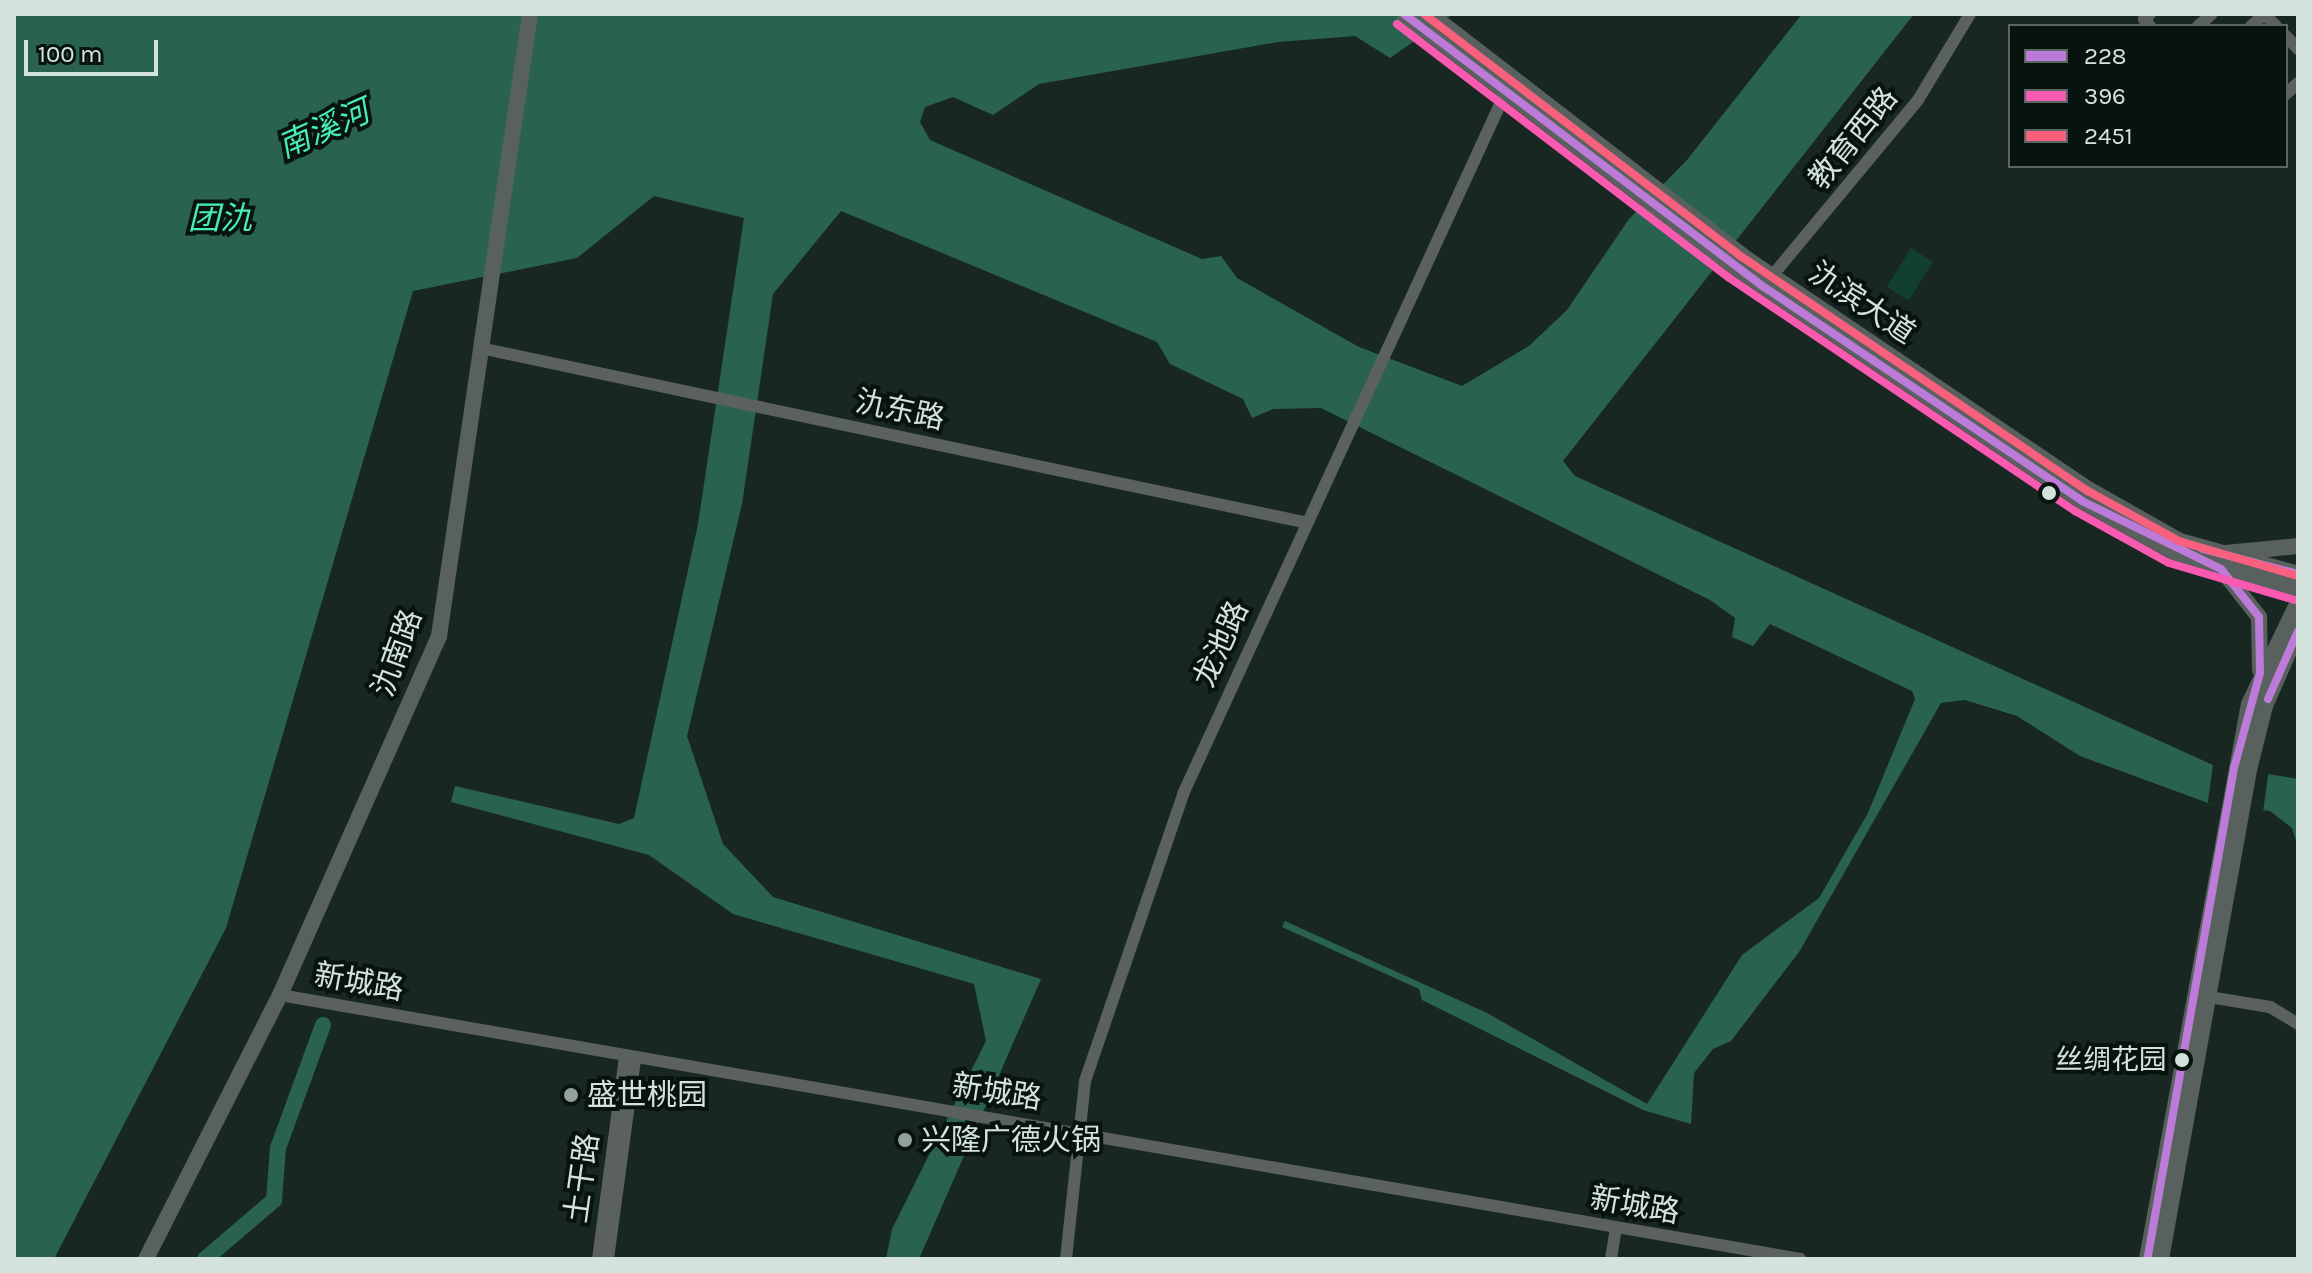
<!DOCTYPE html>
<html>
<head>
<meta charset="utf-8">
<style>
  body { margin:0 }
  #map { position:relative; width:2312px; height:1273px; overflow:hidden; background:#192722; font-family:Karla,"Noto Sans SC",sans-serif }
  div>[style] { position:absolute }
  .green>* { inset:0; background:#113f30; transform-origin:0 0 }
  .water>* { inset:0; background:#29634f }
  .pier>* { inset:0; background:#192722; transform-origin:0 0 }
  .river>* { height:16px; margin:-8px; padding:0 8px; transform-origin:8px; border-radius:8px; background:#29634f }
  .minor>* { height:12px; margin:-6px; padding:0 6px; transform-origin:6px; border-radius:6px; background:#5a615e }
  .major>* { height:16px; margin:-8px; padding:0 8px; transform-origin:8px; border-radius:8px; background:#59615e }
  .bus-1>* { height:8px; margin:-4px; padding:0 4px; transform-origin:4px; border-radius:4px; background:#bd7bd9 }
  .bus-2>* { height:8px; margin:-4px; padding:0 4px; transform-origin:4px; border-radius:4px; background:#f75aaf }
  .bus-3>* { height:8px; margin:-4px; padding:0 4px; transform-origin:4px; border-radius:4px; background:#f8607d }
  .dots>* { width:22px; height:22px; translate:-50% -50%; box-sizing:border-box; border:4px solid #08130f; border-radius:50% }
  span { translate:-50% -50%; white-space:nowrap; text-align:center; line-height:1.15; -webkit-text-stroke:8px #08130f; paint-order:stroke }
  .bus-label { font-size:28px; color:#d3e3dc }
  .right { translate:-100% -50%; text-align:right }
  .street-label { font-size:30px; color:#d3e3dc }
  .poi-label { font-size:30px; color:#d3e3dc }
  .left { translate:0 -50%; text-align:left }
  .water-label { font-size:32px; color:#47ecb8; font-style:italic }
  .frame { position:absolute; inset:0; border:16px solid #d3e3dc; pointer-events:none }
  .legend { position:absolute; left:2008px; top:24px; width:280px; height:144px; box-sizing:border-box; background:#08130f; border:2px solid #596661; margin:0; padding:10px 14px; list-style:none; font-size:24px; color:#d3e3dc }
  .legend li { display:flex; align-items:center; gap:16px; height:40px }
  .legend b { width:40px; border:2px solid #596661 }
  .scale { position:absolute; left:24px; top:40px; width:134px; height:36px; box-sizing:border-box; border:4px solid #d3e3dc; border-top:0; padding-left:10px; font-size:24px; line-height:28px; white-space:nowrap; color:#d3e3dc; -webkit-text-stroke:6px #08130f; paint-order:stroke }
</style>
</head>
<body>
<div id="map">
  <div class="green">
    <i style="left:1911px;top:248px;width:26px;height:46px;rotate:32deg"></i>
  </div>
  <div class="water">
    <i style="clip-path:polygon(14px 14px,1453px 14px,1390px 58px,1355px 36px,1278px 42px,1039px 84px,993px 115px,953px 97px,925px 107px,920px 122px,930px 140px,1202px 259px,1221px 256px,1237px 278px,1359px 347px,1462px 386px,1529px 346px,1567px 310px,1629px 219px,1687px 160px,1802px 14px,1914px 14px,1563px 461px,1575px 476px,2213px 765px,2298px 779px,2298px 847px,2292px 828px,2270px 811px,2208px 803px,2080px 756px,2017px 716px,1965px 700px,1941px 703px,1799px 952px,1731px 1041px,1713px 1049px,1694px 1073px,1691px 1124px,1643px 1110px,1422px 1000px,1419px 989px,1282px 927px,1285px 921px,1487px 1013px,1647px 1104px,1742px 955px,1819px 898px,1868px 813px,1915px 699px,1912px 691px,1770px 624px,1753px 646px,1732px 637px,1735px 618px,1710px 600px,1321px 408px,1273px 409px,1252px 418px,1243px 399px,1170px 364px,1157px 342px,841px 211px,773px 294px,742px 504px,687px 736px,723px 844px,773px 897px,1041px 979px,919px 1259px,886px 1259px,892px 1229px,986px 1041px,974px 984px,733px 914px,649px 855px,451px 802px,455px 786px,619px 824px,634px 818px,698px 524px,744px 218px,654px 196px,577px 258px,413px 291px,226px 928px,54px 1259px,14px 1259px)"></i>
  </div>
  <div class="pier">
    <i style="left:2213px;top:765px;width:56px;height:38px;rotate:8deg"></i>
  </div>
  <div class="river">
    <i style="left:205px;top:1259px;width:91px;rotate:-40.5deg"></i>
    <i style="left:274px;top:1200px;width:52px;rotate:-85.6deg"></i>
    <i style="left:278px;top:1148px;width:131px;rotate:-69.9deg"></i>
  </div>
  <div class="minor">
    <i style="left:2150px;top:14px;width:8px;rotate:140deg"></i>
    <i style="left:2144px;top:19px;width:9px;rotate:49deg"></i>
    <i style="left:2264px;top:14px;width:17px;rotate:45deg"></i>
    <i style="left:2198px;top:26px;width:18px;rotate:-41deg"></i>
    <i style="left:2251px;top:26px;width:18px;rotate:-41deg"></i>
    <i style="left:2286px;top:36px;width:18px;rotate:47deg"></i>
    <i style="left:2286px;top:94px;width:16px;rotate:-43deg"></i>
    <i style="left:1767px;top:282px;width:236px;rotate:-50.3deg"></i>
    <i style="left:1918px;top:100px;width:100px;rotate:-58.8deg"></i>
    <i style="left:485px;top:349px;width:836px;rotate:11.94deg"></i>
    <i style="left:280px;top:995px;width:1543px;rotate:9.85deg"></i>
    <i style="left:2209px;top:997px;width:62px;rotate:9.3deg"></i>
    <i style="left:2270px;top:1007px;width:33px;rotate:31deg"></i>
    <i style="left:598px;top:1259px;width:205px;rotate:-82.4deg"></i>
    <i style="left:608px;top:1259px;width:203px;rotate:-82.3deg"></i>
    <i style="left:1066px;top:1259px;width:179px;rotate:-83.9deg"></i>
    <i style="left:1085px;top:1081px;width:303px;rotate:-71.1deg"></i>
    <i style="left:1183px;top:794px;width:778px;rotate:-65.31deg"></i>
    <i style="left:1611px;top:1259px;width:31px;rotate:-81deg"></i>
  </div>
  <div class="major">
    <i style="left:1404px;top:14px;width:417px;rotate:37.4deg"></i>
    <i style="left:1735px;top:267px;width:419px;rotate:34deg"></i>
    <i style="left:2082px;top:501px;width:105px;rotate:29deg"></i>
    <i style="left:2174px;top:552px;width:129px;rotate:16.6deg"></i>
    <i style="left:1430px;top:14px;width:397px;rotate:37.7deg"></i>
    <i style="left:1744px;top:257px;width:415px;rotate:34deg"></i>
    <i style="left:2088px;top:489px;width:106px;rotate:29.5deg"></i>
    <i style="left:2180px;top:541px;width:123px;rotate:15.6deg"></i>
    <i style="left:2215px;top:554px;width:83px;rotate:-5.5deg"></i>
    <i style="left:2222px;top:570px;width:60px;rotate:51.8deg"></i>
    <i style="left:2259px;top:617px;width:53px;rotate:88.9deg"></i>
    <i style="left:146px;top:1259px;width:296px;rotate:-63.1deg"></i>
    <i style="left:280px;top:995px;width:393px;rotate:-66.1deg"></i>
    <i style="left:439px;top:636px;width:629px;rotate:-81.68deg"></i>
    <i style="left:2147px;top:1259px;width:564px;rotate:-79.59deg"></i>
    <i style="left:2249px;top:704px;width:113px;rotate:-64.3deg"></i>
    <i style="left:2161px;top:1259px;width:497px;rotate:-79.8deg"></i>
    <i style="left:2249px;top:770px;width:66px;rotate:-76deg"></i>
    <i style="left:2265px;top:706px;width:82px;rotate:-66.3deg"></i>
  </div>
  <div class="bus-1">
    <i style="left:1404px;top:14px;width:452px;rotate:37.2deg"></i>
    <i style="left:1764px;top:287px;width:383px;rotate:33.9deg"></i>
    <i style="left:2082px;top:501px;width:155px;rotate:26.1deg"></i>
    <i style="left:2221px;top:569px;width:61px;rotate:51.6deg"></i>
    <i style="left:2259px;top:617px;width:56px;rotate:89deg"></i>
    <i style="left:2260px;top:673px;width:98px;rotate:105.3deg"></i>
    <i style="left:2234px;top:768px;width:499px;rotate:100deg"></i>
    <i style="left:2203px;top:549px;width:98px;rotate:14.7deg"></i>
    <i style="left:2268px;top:699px;width:74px;rotate:-66.2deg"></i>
  </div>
  <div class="bus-2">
    <i style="left:1397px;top:24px;width:417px;rotate:37.4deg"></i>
    <i style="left:1728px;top:277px;width:419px;rotate:34deg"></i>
    <i style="left:2075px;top:511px;width:107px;rotate:29deg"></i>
    <i style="left:2169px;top:563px;width:131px;rotate:16.4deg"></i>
  </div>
  <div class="bus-3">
    <i style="left:1424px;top:14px;width:400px;rotate:37.4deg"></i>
    <i style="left:1742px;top:257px;width:418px;rotate:34.1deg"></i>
    <i style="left:2088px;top:491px;width:104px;rotate:28.8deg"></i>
    <i style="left:2179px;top:541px;width:124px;rotate:16.4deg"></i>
  </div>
  <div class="dots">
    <i style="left:2049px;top:493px;background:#d3e3dc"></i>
    <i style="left:2182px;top:1060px;background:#d3e3dc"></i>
    <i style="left:571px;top:1095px;background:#92a19b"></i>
    <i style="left:905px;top:1140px;background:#92a19b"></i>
  </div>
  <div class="bus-label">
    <span class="right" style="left:2167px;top:1060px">丝绸花园</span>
  </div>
  <div class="street-label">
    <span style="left:1853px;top:138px;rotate:-51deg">教育西路</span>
    <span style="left:1862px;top:303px;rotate:34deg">氿滨大道</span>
    <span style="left:900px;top:410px;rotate:12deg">氿东路</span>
    <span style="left:1221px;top:644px;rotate:-66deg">龙池路</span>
    <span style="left:397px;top:653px;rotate:-70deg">氿南路</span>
    <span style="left:359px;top:982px;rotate:10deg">新城路</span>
    <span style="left:997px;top:1092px;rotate:9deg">新城路</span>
    <span style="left:582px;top:1178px;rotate:-82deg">土干路</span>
    <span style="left:1635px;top:1205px;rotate:10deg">新城路</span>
  </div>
  <div class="poi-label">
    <span class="left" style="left:587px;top:1095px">盛世桃园</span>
    <span class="left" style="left:921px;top:1140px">兴隆广德火锅</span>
  </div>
  <div class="water-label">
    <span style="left:324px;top:130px;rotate:-24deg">南溪河</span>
    <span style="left:220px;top:219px">团氿</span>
  </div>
  <div class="frame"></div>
  <ul class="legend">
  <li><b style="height:10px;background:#bd7bd9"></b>228</li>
  <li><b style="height:10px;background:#f75aaf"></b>396</li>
  <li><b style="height:10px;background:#f8607d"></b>2451</li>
  </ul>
  <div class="scale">100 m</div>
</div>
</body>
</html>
